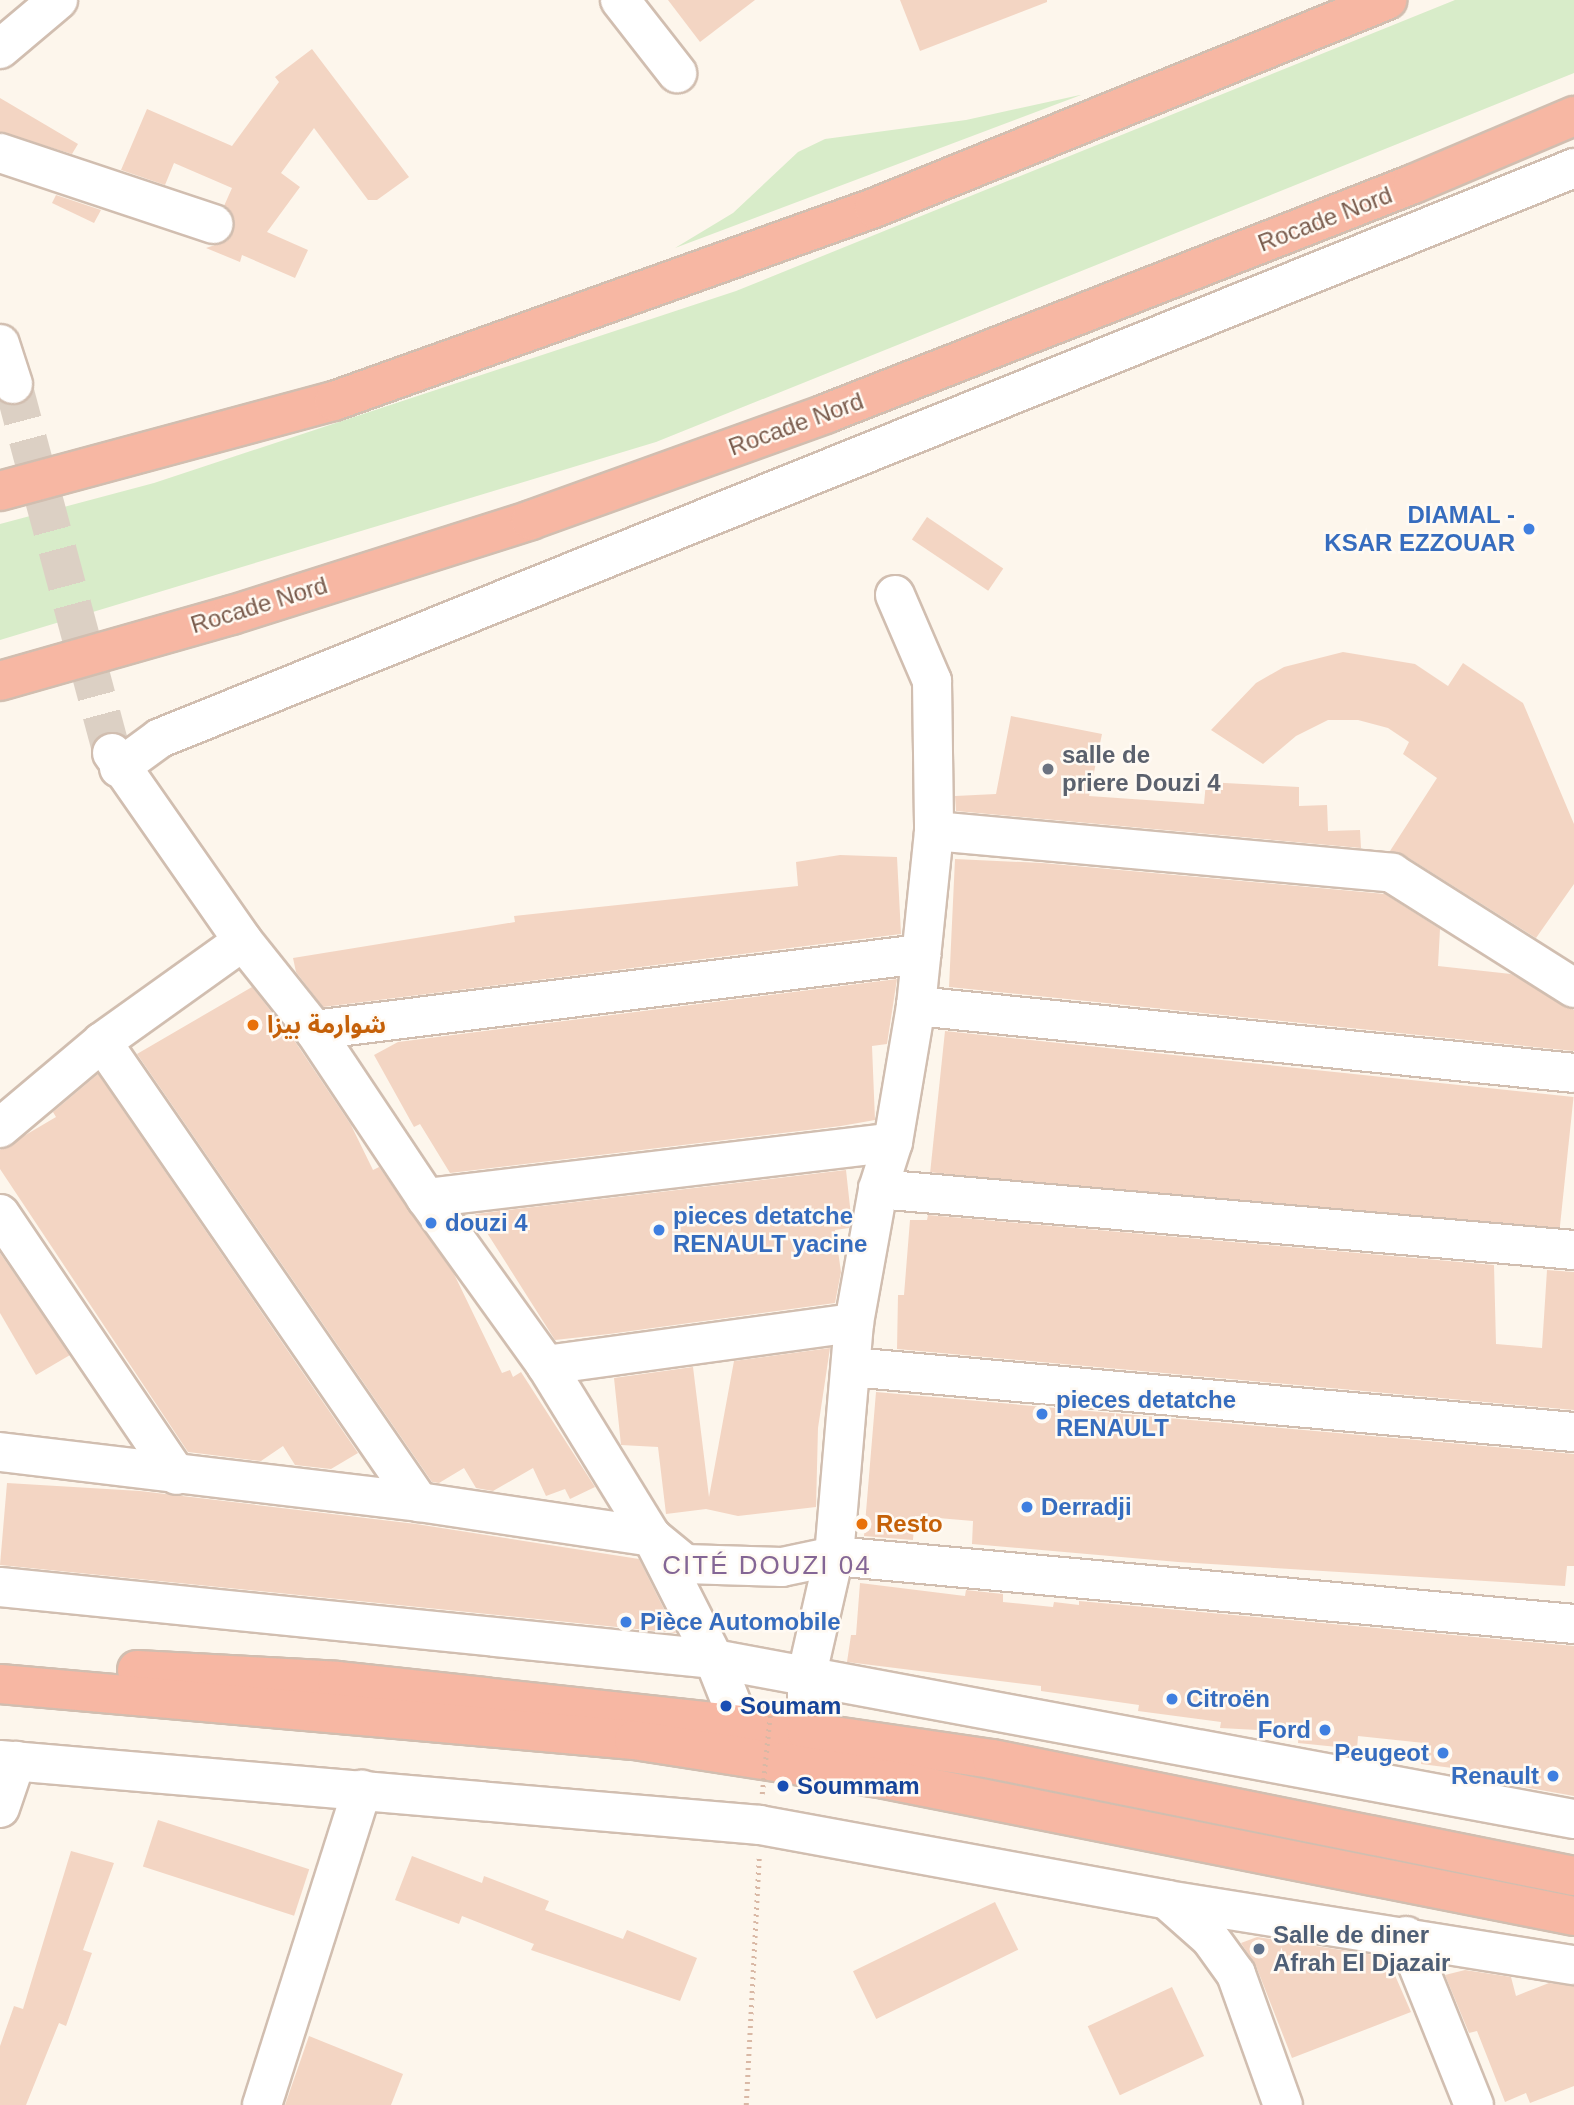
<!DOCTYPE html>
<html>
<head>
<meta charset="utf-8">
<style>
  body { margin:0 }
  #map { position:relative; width:1574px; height:2105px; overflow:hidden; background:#fdf6ec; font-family:Helvetica,"Noto Sans Arabic",sans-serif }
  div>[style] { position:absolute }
  .green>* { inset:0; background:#d8ecc9 }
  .building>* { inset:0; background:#f3d5c3; transform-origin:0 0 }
  .minor-tunnel>* { height:38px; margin-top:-19px; transform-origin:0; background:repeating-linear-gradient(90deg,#dcd0c4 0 38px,transparent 0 57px) }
  .path>* { height:4.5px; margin-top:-2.25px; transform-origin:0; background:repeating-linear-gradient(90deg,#d9b8a5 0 2px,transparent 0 7px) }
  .roads { filter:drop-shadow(2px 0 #d1beb0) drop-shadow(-2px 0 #d1beb0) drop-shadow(0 2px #d1beb0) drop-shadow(0 -2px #d1beb0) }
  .minor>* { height:38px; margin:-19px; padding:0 19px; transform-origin:19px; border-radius:19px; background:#fff }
  .highway>* { height:38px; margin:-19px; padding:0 19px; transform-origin:19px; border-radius:19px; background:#f7b7a3 }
  .path-bridge>* { height:4.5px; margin-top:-2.25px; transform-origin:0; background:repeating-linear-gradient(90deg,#d9b8a5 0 2px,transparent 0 7px) }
  .dots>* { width:19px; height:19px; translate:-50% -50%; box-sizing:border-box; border:4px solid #fffaf3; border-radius:50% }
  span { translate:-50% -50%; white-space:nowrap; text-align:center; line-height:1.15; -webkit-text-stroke:5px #fffaf3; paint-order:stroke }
  .street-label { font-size:24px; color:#7a5c4d }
  .shop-label { font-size:24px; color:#366cbe; font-weight:700 }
  .right { translate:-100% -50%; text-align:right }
  .left { translate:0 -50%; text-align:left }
  .worship-label { font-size:24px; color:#5b616d; font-weight:700 }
  .food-label { font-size:24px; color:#c56008; font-weight:700 }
  .transit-label { font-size:24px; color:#164399; font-weight:700 }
  .service-label { font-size:24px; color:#4e5e75; font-weight:700 }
  .neighbourhood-label { font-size:26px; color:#846695; letter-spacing:2px }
</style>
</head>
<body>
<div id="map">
  <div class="green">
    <i style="clip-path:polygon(1455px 0,1574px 0,1574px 73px,656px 442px,0 640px,0 524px,154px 483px,736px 291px)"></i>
    <i style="clip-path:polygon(1080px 95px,1081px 95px,675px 248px,733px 213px,798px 152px,825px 139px,966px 120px)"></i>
  </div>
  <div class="building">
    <i style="clip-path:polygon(668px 0,755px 0,700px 42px)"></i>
    <i style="clip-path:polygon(900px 0,1047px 0,1047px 2px,920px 51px)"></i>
    <i style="clip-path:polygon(312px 49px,409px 177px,377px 200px,368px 200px,314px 128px,281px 173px,300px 187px,267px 232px,308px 250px,295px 278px,242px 255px,240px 262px,206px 248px,227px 241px,233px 232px,234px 219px,224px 206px,232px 188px,174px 163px,165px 185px,121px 170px,147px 109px,232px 146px,279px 82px,275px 77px)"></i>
    <i style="clip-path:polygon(0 98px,78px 144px,72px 154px,0 132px)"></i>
    <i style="clip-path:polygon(56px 195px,101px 210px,94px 223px,52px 203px)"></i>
    <i style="left:927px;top:517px;width:92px;height:27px;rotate:34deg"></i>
    <i style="clip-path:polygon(1343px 652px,1415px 664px,1448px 686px,1463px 663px,1523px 703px,1574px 824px,1574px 884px,1536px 938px,1404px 855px,1390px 851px,1437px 778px,1403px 754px,1409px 742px,1388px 728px,1358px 720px,1328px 720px,1296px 736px,1263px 764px,1211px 730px,1256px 683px,1284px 667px)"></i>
    <i style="clip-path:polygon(1011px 716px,1102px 734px,1089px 796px,1204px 804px,1206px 782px,1299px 787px,1299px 806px,1327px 805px,1328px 831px,1360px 830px,1361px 848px,956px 811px,955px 796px,996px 794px)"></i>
    <i style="clip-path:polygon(840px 855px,897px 857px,901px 934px,323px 1007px,296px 972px,293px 958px,515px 922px,514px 916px,798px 886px,796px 862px)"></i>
    <i style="clip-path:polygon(955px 859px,1042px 863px,1385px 894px,1440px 929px,1438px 966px,1511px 974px,1574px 1010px,1574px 1051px,949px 987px)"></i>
    <i style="clip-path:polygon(897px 979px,887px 1044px,872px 1046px,875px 1120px,841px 1126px,450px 1173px,420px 1124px,414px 1127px,374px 1055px,398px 1042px)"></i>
    <i style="clip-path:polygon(252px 987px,296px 1043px,351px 1125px,373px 1170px,379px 1167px,454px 1274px,502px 1373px,510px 1370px,513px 1377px,521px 1372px,595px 1487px,570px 1499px,565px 1489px,546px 1496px,533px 1468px,493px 1491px,476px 1488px,464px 1468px,439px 1483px,432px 1482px,137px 1054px)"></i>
    <i style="left:945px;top:1031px;width:632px;height:142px;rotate:6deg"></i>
    <i style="clip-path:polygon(98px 1074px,358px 1453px,331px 1469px,295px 1465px,283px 1446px,261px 1461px,188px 1452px,0 1169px,0 1150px,56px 1117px,53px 1112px)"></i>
    <i style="clip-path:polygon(846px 1170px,851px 1216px,849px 1228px,835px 1230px,841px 1272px,835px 1303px,609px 1334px,555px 1340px,475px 1214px)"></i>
    <i style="clip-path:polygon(928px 1215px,1494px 1265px,1496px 1344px,1542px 1348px,1547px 1270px,1574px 1272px,1574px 1410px,897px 1349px,898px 1295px,904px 1295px,910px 1220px,927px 1220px)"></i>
    <i style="clip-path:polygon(0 1253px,70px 1355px,36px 1375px,0 1313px)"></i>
    <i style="clip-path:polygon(830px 1348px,818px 1428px,816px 1507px,738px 1516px,706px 1509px,666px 1514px,658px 1447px,621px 1445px,614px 1378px,693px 1367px,709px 1497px,734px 1361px)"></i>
    <i style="clip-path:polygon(876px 1392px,1574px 1454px,1574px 1566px,1567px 1566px,1565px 1586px,1178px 1562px,972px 1544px,973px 1521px,915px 1516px,913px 1540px,864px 1536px)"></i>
    <i style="clip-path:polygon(7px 1483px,140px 1491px,416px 1524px,639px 1559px,676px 1633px,0 1565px)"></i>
    <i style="clip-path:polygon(860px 1583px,965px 1596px,966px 1590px,1003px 1594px,1003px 1602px,1053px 1607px,1054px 1602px,1079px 1605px,1079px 1601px,1574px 1646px,1574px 1796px,1475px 1778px,1476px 1771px,1421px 1764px,1424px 1743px,1358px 1736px,1357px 1749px,1298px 1743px,1299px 1732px,1220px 1728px,1221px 1722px,1138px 1711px,1139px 1705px,1041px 1691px,1041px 1686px,847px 1662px,851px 1635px,856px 1635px)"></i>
    <i style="left:158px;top:1820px;width:159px;height:49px;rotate:18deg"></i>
    <i style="clip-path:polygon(71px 1851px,114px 1863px,83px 1950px,92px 1953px,66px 2026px,59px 2023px,26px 2105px,0 2105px,0 2046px,14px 2006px,23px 2009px)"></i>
    <i style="clip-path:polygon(412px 1856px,482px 1883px,484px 1876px,549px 1901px,545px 1910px,623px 1939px,627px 1930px,697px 1958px,680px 2001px,531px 1950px,534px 1944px,462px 1916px,459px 1924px,395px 1900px)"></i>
    <i style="left:995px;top:1902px;width:53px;height:158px;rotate:64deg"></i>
    <i style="clip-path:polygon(1257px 1937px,1387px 1957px,1411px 2012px,1292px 2058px,1256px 1966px,1241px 1943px)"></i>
    <i style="clip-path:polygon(1465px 1970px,1511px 1977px,1516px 1996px,1549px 1983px,1574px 1986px,1574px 2086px,1530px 2103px,1526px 2093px,1505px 2102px,1477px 2031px,1469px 2033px,1445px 1975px)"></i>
    <i style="left:1172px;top:1987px;width:76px;height:93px;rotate:65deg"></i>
    <i style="clip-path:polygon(309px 2036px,403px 2074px,391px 2105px,285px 2105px)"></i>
  </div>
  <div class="minor-tunnel">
    <i style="left:13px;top:384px;width:382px;rotate:75deg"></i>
  </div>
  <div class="path">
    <i style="left:746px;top:2105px;width:247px;rotate:-87deg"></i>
  </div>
  <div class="roads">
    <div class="minor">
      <i style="left:620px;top:0;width:93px;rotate:52deg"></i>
      <i style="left:0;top:49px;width:76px;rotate:-40.2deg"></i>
      <i style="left:0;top:153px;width:225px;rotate:18.4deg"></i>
      <i style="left:0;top:344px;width:42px;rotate:72deg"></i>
      <i style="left:895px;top:595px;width:94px;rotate:66.7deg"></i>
      <i style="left:932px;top:681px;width:150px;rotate:89.2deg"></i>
      <i style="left:112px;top:753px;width:229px;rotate:55.1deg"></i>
      <i style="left:243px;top:941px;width:114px;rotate:51.4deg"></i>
      <i style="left:314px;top:1030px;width:202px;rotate:56.3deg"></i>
      <i style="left:426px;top:1198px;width:206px;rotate:54.3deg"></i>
      <i style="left:546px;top:1365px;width:202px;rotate:58.4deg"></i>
      <i style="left:652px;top:1537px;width:137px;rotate:63.1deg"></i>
      <i style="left:714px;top:1659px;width:68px;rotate:68.4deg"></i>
      <i style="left:119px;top:768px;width:51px;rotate:-36.2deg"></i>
      <i style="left:160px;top:738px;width:1525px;rotate:-21.95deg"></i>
      <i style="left:916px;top:1006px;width:661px;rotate:5.81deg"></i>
      <i style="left:314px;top:1030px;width:612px;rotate:-7.14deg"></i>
      <i style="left:102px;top:1042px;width:559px;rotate:55.43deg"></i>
      <i style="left:0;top:1128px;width:133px;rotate:-40.1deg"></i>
      <i style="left:102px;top:1042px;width:173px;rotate:-35.6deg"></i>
      <i style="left:878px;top:1189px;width:699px;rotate:5.01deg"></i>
      <i style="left:426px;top:1198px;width:470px;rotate:-6.8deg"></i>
      <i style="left:0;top:1214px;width:315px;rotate:55.9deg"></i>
      <i style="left:546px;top:1365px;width:311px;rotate:-7.8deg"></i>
      <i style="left:851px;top:1367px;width:726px;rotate:5.14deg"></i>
      <i style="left:0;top:1452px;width:422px;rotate:6.8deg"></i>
      <i style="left:419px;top:1502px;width:236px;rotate:8.5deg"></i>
      <i style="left:652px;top:1537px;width:43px;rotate:39.3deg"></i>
      <i style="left:685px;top:1564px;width:97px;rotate:1.8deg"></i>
      <i style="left:782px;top:1567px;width:53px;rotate:-11.9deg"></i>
      <i style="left:834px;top:1556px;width:743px;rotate:5.25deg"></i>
      <i style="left:0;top:1587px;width:718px;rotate:5.76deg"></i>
      <i style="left:714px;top:1659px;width:875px;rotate:10.54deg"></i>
      <i style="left:807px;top:1732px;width:58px;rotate:-90deg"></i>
      <i style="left:807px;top:1674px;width:121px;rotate:-77.1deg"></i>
      <i style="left:834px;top:1556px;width:234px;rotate:-85.1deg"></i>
      <i style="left:854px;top:1323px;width:136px;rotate:-79.8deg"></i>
      <i style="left:878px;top:1189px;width:49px;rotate:-72.3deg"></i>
      <i style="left:893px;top:1142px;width:138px;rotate:-80.4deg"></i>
      <i style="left:916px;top:1006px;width:176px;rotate:-84.1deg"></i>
      <i style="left:934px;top:831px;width:460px;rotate:5.2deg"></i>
      <i style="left:1392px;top:873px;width:215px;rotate:32.3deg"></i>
      <i style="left:0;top:1760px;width:763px;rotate:4.89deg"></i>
      <i style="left:760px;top:1825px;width:414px;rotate:10.4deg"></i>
      <i style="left:1167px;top:1900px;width:57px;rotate:41.5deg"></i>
      <i style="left:1210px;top:1938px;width:44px;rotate:54.2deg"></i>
      <i style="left:1236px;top:1974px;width:139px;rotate:70.3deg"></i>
      <i style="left:0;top:1808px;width:50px;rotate:-71.2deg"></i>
      <i style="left:1167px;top:1900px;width:412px;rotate:9.1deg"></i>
      <i style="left:1406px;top:1936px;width:182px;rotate:68.1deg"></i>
      <i style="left:262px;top:2105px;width:331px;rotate:-72.4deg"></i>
    </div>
    <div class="highway">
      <i style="left:0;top:491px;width:346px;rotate:-15.1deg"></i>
      <i style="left:334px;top:401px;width:573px;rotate:-19.67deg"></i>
      <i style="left:874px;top:208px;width:554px;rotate:-22.07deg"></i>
      <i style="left:0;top:681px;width:241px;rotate:-15.9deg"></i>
      <i style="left:232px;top:615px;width:314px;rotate:-17.6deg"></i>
      <i style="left:531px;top:520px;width:313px;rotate:-19.8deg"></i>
      <i style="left:825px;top:414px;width:631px;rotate:-21.36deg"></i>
      <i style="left:1413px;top:184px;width:175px;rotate:-22.9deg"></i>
      <i style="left:137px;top:1670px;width:200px;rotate:3.1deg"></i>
      <i style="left:337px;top:1681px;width:473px;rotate:6.2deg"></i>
      <i style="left:807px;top:1732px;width:187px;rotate:8.3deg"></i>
      <i style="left:992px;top:1759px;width:594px;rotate:11.37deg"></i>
      <i style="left:0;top:1684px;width:636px;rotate:5.05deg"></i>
      <i style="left:634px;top:1740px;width:254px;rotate:8.8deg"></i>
      <i style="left:885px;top:1779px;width:702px;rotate:11.25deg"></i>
    </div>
  </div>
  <div class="path-bridge">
    <i style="left:762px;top:1794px;width:88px;rotate:-84.2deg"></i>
  </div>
  <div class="dots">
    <i style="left:1529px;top:529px;background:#3f7fe0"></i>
    <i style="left:1048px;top:769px;background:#6b7280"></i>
    <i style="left:253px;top:1025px;background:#e8710a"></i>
    <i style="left:431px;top:1223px;background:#3f7fe0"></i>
    <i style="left:659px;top:1230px;background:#3f7fe0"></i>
    <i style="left:1042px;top:1414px;background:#3f7fe0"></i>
    <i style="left:1027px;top:1507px;background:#3f7fe0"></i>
    <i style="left:862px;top:1524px;background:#e8710a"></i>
    <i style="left:626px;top:1622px;background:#3f7fe0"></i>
    <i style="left:1172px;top:1699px;background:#3f7fe0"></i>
    <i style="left:726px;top:1706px;background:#1a4fb4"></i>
    <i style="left:1325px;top:1730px;background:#3f7fe0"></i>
    <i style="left:1443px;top:1753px;background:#3f7fe0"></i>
    <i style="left:1553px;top:1776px;background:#3f7fe0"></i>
    <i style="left:783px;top:1786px;background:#1a4fb4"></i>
    <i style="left:1259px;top:1949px;background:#5c6f8a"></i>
  </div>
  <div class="street-label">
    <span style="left:1325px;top:219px;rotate:-21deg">Rocade Nord</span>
    <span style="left:796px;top:424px;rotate:-20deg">Rocade Nord</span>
    <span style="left:259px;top:605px;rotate:-17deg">Rocade Nord</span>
  </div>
  <div class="shop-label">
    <span class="right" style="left:1515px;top:529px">DIAMAL -<br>KSAR EZZOUAR</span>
    <span class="left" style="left:673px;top:1230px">pieces detatche<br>RENAULT yacine</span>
    <span class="left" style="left:445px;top:1223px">douzi 4</span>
    <span class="left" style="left:1056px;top:1414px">pieces detatche<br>RENAULT</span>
    <span class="left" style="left:1041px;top:1507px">Derradji</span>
    <span class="left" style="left:640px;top:1622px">Pièce Automobile</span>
    <span class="left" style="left:1186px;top:1699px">Citroën</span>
    <span class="right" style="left:1311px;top:1730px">Ford</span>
    <span class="right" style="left:1429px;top:1753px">Peugeot</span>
    <span class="right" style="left:1539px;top:1776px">Renault</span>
  </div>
  <div class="worship-label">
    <span class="left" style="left:1062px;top:769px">salle de<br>priere Douzi 4</span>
  </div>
  <div class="food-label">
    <span class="left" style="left:267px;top:1025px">شوارمة بيزا</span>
    <span class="left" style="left:876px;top:1524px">Resto</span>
  </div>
  <div class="transit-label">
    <span class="left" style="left:740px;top:1706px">Soumam</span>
    <span class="left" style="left:797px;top:1786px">Soummam</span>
  </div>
  <div class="service-label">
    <span class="left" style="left:1273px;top:1949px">Salle de diner<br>Afrah El Djazair</span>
  </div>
  <div class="neighbourhood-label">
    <span style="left:767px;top:1566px">CITÉ DOUZI 04</span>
  </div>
</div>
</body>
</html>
